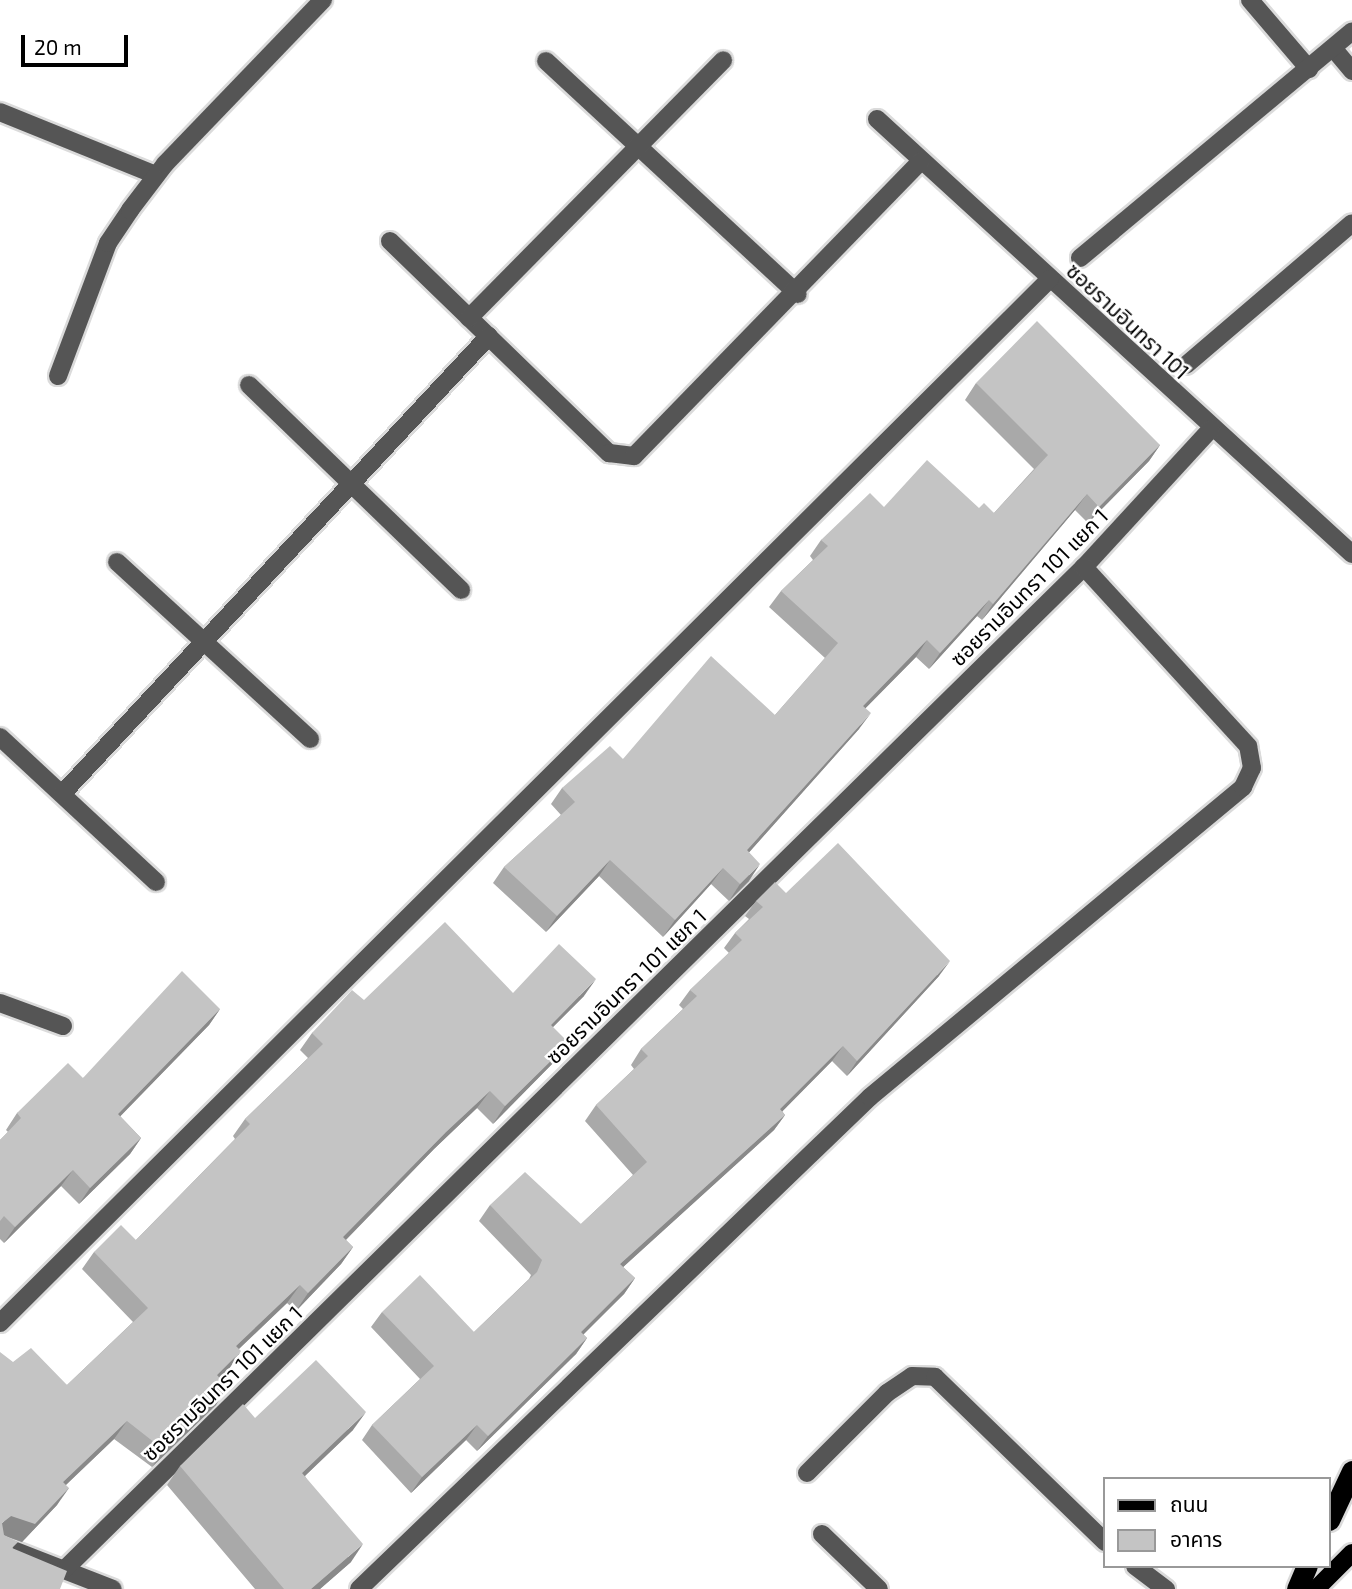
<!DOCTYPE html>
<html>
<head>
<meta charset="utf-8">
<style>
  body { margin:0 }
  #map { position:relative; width:1352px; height:1589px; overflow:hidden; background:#fff; font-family:"Exo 2","Noto Sans Thai",sans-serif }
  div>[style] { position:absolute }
  .roads { filter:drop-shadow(2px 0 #dbdbdb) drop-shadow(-2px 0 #dbdbdb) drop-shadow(0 2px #dbdbdb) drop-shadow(0 -2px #dbdbdb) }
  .minor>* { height:18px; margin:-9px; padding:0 9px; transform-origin:9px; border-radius:9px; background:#555 }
  .major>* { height:18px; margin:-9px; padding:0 9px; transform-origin:9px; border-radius:9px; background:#000 }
  .highway>* { height:21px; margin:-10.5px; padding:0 10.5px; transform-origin:10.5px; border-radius:10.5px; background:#000 }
  .wall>* { inset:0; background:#a9a9a9 }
  .shaded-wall>* { inset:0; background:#898989 }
  .building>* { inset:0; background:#c4c4c4 }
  span { translate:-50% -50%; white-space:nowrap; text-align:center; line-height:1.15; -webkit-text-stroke:5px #fff; paint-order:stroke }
  .street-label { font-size:21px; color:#000 }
  .legend { position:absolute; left:1103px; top:1477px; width:228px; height:91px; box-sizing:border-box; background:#fff; border:2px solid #999; margin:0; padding:9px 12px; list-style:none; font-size:21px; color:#000 }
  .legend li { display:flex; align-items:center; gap:14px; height:35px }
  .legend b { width:35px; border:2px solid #999 }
  .scale { position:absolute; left:21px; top:35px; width:107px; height:32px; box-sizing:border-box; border:4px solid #000; border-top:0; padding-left:9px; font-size:21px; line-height:24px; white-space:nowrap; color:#000; -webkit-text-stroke:5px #fff; paint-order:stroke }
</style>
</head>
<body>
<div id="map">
  <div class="roads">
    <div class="minor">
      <i style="left:1250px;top:0;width:91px;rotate:49.5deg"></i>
      <i style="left:1333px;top:48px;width:30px;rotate:50deg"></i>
      <i style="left:546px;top:61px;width:343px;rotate:42.8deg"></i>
      <i style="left:0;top:112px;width:168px;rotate:22deg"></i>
      <i style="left:877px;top:119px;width:644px;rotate:42.48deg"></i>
      <i style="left:390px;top:241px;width:305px;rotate:44.1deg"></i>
      <i style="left:609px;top:453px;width:25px;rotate:7deg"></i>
      <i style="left:634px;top:456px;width:412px;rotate:-45.8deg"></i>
      <i style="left:1080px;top:258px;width:354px;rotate:-39.8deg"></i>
      <i style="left:469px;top:318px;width:362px;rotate:-45.4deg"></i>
      <i style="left:1186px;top:365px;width:218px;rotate:-40.5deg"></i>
      <i style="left:58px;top:376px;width:142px;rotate:-69.4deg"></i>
      <i style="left:108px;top:243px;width:40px;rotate:-56deg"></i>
      <i style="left:130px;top:210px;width:58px;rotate:-52.7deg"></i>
      <i style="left:165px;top:164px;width:228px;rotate:-46.1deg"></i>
      <i style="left:249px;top:385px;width:295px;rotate:44deg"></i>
      <i style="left:117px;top:562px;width:262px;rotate:42.5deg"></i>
      <i style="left:0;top:737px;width:213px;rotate:42.9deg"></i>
      <i style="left:62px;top:794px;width:626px;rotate:-47.01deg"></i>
      <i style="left:0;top:1003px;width:67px;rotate:20.1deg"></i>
      <i style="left:0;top:1323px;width:1481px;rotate:-44.84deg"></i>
      <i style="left:807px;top:1473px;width:113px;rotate:-45deg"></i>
      <i style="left:887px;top:1393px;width:30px;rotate:-34deg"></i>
      <i style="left:912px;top:1376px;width:23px;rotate:2deg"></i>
      <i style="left:935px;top:1377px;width:237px;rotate:44.1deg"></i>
      <i style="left:822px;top:1534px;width:79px;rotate:44deg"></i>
      <i style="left:0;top:1545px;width:121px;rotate:21.3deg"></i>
      <i style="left:1135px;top:1566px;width:39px;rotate:37deg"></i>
      <i style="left:66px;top:1568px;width:1428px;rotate:-44.52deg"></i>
      <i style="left:1084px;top:567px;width:188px;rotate:-47.4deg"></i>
      <i style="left:359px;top:1589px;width:709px;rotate:-43.91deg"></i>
      <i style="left:870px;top:1097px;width:485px;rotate:-39.7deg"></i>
      <i style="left:1243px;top:787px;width:21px;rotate:-65deg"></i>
      <i style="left:1252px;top:768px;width:22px;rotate:-100deg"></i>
      <i style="left:1248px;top:746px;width:243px;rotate:-132.5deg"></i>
    </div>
    <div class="major">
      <i style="left:1316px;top:1589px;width:51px;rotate:-45deg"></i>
    </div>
    <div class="highway">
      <i style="left:1329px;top:1520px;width:54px;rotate:-64.9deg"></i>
      <i style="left:1297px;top:1589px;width:25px;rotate:-67deg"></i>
    </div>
  </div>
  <div class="wall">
    <i style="clip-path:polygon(976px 383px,1160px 445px,1149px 461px,1088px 523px,1075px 510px,982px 620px,977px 616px,929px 669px,916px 657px,865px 708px,859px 729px,749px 852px,749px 881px,729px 901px,711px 884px,663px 937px,599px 876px,546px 932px,493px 883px,504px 867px,561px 815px,551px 804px,562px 788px,623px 759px,775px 715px,825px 658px,769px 607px,781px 591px,813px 560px,810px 556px,821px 540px,884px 507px,979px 508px,994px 513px,1034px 469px,965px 400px)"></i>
    <i style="clip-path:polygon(786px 893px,939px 976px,847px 1076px,832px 1061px,782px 1111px,785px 1115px,774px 1130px,623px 1267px,635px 1278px,624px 1294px,583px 1334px,587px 1338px,576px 1354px,477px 1451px,466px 1440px,411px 1493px,362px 1440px,372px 1425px,420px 1379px,371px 1327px,382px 1312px,474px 1332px,529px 1279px,531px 1275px,479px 1221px,490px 1205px,581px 1224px,633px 1175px,585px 1121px,596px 1105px,634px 1069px,631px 1065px,641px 1049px,683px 1009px,679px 1005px,690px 990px,729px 953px,724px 948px,735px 933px,749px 919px,745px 916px,756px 901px)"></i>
    <i style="clip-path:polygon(513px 993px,584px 996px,553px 1027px,556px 1060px,493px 1124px,477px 1108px,434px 1149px,346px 1240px,353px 1247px,341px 1264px,296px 1311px,287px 1303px,239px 1349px,229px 1369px,219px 1378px,216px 1405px,152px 1467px,114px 1439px,66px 1485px,57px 1505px,22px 1542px,5px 1536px,13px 1548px,0 1589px,13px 1362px,67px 1385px,133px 1322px,82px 1269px,94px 1252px,136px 1240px,235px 1139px,233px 1136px,245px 1119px,308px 1058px,300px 1050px,312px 1033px,364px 1000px)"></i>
    <i style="clip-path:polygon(220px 1009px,209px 1025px,120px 1116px,141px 1138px,130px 1154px,79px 1204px,61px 1186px,4px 1243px,0 1239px,0 1140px,8px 1132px,6px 1130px,17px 1113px,83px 1078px)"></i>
    <i style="clip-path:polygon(255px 1418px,353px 1430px,305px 1476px,351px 1562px,320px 1589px,255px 1589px,167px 1485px,180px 1466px)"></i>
  </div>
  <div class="shaded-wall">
    <i style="clip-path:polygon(1160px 445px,1149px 461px,1088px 523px,1099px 507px)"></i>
    <i style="clip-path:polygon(1087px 494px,1075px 510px,982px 620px,993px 604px)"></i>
    <i style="clip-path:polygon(989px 600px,977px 616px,929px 669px,940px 653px)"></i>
    <i style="clip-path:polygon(927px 640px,916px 657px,852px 722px,863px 706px)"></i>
    <i style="clip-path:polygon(871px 713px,859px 729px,736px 867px,747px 850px)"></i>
    <i style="clip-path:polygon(610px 860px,599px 876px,546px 932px,557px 916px)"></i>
    <i style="clip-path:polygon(760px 864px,749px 881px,729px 901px,740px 884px)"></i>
    <i style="clip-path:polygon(723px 868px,711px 884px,663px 937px,675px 920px)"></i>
    <i style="clip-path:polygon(950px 961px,939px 976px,847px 1076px,857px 1061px)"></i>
    <i style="clip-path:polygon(596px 979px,584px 996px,538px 1042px,551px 1025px)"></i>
    <i style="clip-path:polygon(220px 1009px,209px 1025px,107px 1130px,118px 1114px)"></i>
    <i style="clip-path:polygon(569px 1043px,556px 1060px,493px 1124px,505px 1106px)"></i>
    <i style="clip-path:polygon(843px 1046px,832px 1061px,769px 1125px,780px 1109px)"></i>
    <i style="clip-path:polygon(490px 1091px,477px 1108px,434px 1149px,331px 1255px,343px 1237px,446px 1132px)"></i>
    <i style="clip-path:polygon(785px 1115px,774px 1130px,610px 1279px,620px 1264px)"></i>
    <i style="clip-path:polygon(141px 1138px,130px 1154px,79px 1204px,90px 1188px)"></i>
    <i style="clip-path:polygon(73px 1170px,61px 1186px,4px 1243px,15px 1227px)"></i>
    <i style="clip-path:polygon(353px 1247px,341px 1264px,296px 1311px,308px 1293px)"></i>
    <i style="clip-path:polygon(635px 1278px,624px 1294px,570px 1348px,581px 1332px)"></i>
    <i style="clip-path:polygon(300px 1285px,287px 1303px,224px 1363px,236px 1346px)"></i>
    <i style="clip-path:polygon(587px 1338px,576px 1354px,477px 1451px,488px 1436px)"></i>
    <i style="clip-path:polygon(241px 1351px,229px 1369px,205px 1392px,217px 1375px)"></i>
    <i style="clip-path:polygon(228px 1387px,216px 1405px,152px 1467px,164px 1450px)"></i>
    <i style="clip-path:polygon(366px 1412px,353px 1430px,289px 1491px,302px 1473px)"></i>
    <i style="clip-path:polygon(127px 1421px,114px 1439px,51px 1499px,63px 1482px)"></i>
    <i style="clip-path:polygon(477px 1425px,466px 1440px,411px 1493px,422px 1477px)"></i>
    <i style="clip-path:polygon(69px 1488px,57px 1505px,22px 1542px,0 1534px,2px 1523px,11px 1516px)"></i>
    <i style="clip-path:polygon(363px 1544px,351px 1562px,320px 1589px,311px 1589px)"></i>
  </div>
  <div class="building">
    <i style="clip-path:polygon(1037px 321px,1160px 445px,1099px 507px,1087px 494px,993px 604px,989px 600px,940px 653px,927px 640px,863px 706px,871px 713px,747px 850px,760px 864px,740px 884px,723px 868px,675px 920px,610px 860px,557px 916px,504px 867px,575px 802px,562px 788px,610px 746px,623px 759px,711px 656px,775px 715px,838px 643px,781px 591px,828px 546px,821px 540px,870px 493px,884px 507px,927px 460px,979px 508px,984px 503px,994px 513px,1048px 455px,976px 383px)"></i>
    <i style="clip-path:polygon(838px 843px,950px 961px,857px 1061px,843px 1046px,780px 1109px,785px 1115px,620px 1264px,635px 1278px,581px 1332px,587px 1338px,488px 1436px,477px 1425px,422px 1477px,372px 1425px,434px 1366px,382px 1312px,420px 1275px,474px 1332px,537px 1272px,542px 1260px,490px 1205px,525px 1172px,581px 1224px,647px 1162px,596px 1105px,648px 1056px,641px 1049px,697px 996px,690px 990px,742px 940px,735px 933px,763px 907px,756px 901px,775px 882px,786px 893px)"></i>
    <i style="clip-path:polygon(445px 922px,513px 993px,559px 944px,596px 979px,551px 1025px,569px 1043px,505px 1106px,490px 1091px,446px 1132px,343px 1237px,353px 1247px,308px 1293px,300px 1285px,236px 1346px,241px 1351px,217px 1375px,228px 1387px,164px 1450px,127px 1421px,63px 1482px,69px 1488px,35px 1524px,11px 1516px,2px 1523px,4px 1535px,18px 1542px,12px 1548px,67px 1571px,60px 1589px,0 1589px,0 1352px,13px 1362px,31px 1348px,67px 1385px,148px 1308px,94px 1252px,121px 1225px,136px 1240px,250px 1124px,245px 1119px,323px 1044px,312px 1033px,352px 990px,364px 1000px)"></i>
    <i style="clip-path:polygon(182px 971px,220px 1009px,118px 1114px,141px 1138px,90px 1188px,73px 1170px,15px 1227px,4px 1216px,0 1221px,0 1140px,21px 1118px,17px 1113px,68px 1063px,83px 1078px)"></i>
    <i style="clip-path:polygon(316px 1360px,366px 1412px,302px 1473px,363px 1544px,311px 1589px,284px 1589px,180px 1466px,243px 1404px,255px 1418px)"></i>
  </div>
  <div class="street-label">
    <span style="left:1128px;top:321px;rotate:43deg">ซอยรามอินทรา 101</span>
    <span style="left:1029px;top:587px;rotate:-45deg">ซอยรามอินทรา 101 แยก 1</span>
    <span style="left:626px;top:986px;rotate:-44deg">ซอยรามอินทรา 101 แยก 1</span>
    <span style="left:222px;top:1383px;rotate:-44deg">ซอยรามอินทรา 101 แยก 1</span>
  </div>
  <ul class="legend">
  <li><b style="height:9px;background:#000"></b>ถนน</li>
  <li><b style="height:19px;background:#c4c4c4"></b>อาคาร</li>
  </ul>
  <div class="scale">20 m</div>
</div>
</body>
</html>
